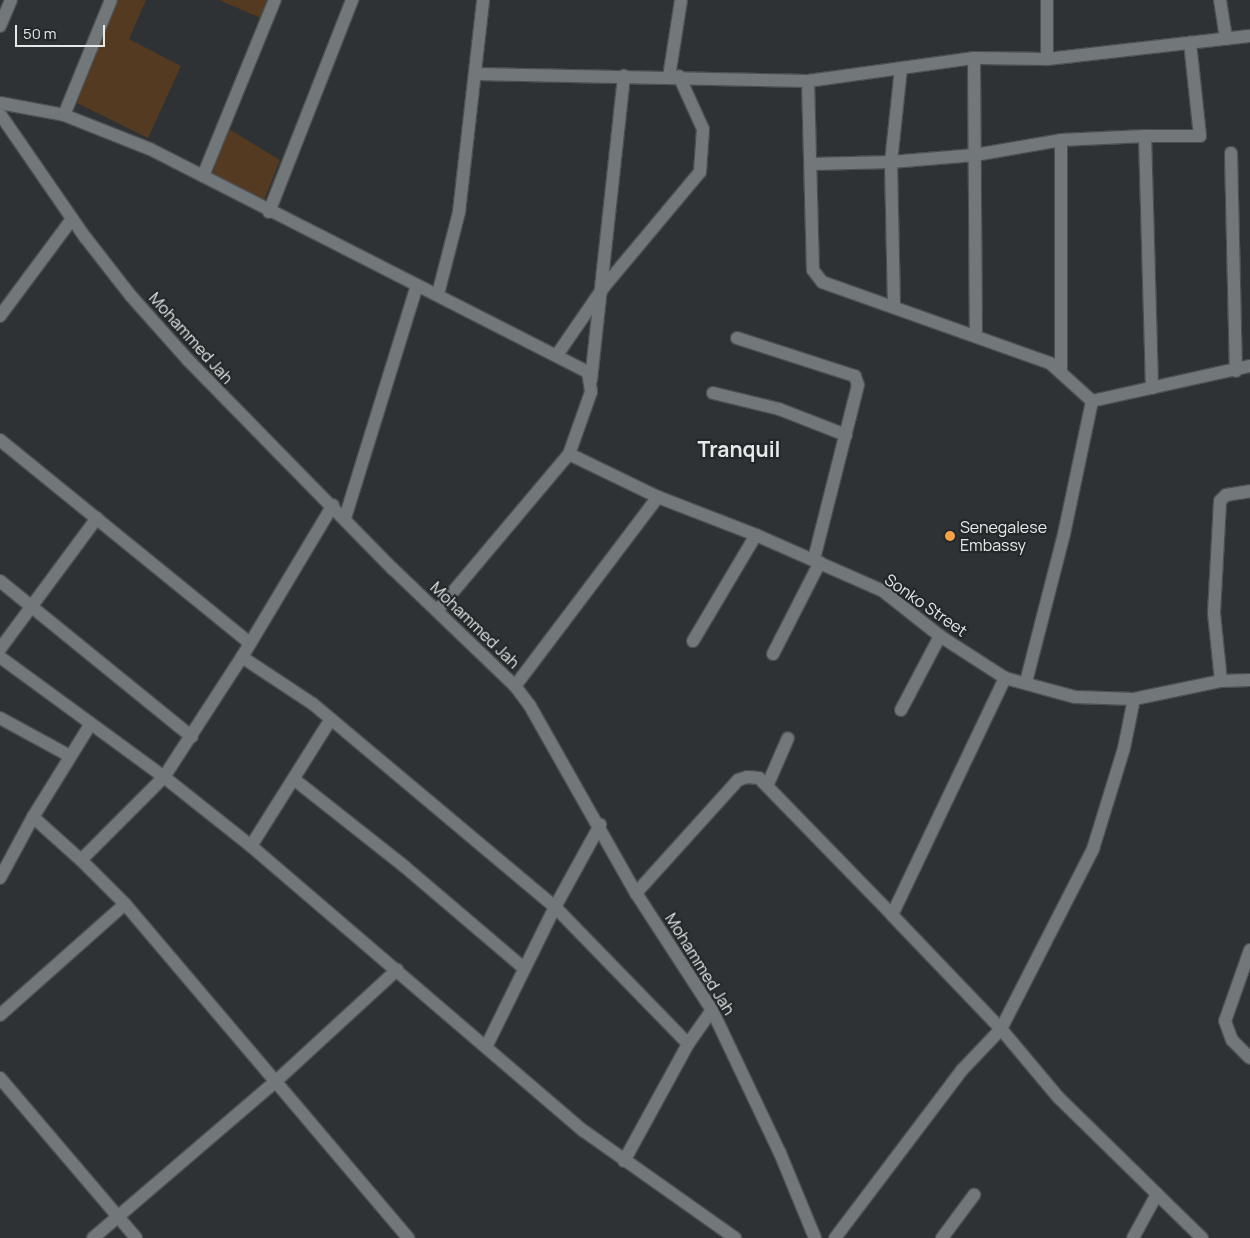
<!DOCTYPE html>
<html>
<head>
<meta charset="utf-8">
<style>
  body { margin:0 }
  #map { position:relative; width:1250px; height:1238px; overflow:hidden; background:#2e3234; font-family:Manrope,sans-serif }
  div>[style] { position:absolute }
  .green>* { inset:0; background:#543a20 }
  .roads { filter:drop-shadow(1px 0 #4c5052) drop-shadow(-1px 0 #4c5052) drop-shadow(0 1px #4c5052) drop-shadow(0 -1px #4c5052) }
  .minor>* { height:12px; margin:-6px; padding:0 6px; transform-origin:6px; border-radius:6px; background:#727779 }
  .tertiary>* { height:12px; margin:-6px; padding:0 6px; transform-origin:6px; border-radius:6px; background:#727779 }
  .dots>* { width:14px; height:14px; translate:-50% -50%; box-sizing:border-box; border:2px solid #24282a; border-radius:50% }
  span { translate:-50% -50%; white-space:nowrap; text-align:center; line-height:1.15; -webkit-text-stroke:4.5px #24282a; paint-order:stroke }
  .street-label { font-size:16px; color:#e6e9ea }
  .poi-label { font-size:16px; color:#e6e9ea }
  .left { translate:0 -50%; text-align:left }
  .district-label { font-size:21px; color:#e6e9ea; font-weight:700 }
  .scale { position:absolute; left:15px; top:25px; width:90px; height:22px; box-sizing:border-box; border:2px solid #e6e9ea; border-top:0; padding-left:6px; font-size:15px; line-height:18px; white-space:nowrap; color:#e6e9ea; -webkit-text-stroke:4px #24282a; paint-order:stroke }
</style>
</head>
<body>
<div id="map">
  <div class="green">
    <i style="clip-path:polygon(117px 0,146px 0,129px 39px,181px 66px,148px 138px,77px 103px)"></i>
    <i style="clip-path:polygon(219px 0,271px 0,263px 19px)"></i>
    <i style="clip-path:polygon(229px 129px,280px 160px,262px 205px,212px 173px)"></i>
  </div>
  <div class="roads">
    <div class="minor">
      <i style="left:1220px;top:0;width:39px;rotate:81deg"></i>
      <i style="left:0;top:26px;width:28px;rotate:-67deg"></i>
      <i style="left:974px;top:58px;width:278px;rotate:89.6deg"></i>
      <i style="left:1047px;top:59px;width:59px;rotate:-90deg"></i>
      <i style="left:476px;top:74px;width:332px;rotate:1.2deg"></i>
      <i style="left:808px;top:81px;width:168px;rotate:-7.9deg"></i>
      <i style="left:974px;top:58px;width:73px;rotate:0.8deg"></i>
      <i style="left:1047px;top:59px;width:204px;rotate:-6.5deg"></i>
      <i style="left:669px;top:77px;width:78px;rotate:-81.1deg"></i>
      <i style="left:808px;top:81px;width:189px;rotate:88.5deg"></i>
      <i style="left:813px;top:270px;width:15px;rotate:53deg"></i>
      <i style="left:822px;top:282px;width:242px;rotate:19.6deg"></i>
      <i style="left:1050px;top:363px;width:57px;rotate:42.1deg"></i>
      <i style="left:1092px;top:401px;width:162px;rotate:-12.5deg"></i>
      <i style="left:0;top:103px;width:65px;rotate:10.6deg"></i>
      <i style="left:64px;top:115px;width:92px;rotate:21.6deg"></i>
      <i style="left:150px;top:149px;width:492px;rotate:27deg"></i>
      <i style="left:588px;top:372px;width:20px;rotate:81deg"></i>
      <i style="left:591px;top:392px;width:66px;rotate:109.5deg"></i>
      <i style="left:569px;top:454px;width:205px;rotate:130.1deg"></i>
      <i style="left:64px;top:115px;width:124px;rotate:-67.8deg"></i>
      <i style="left:1145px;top:136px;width:55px"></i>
      <i style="left:1200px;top:136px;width:94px;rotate:-96.1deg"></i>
      <i style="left:1061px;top:140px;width:230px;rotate:90deg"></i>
      <i style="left:1231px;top:153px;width:218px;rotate:88.7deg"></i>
      <i style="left:812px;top:164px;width:79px;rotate:-1.5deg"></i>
      <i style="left:891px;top:162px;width:84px;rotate:-4.8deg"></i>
      <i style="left:975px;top:155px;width:87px;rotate:-9.9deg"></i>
      <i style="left:1061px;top:140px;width:84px;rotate:-2.7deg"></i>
      <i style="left:1145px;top:136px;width:252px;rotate:88.4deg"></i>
      <i style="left:203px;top:176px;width:190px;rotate:-67.8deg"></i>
      <i style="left:269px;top:212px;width:228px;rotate:-68.6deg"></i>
      <i style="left:438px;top:294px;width:85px;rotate:-75.6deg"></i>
      <i style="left:459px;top:212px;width:213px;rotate:-83.5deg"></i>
      <i style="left:894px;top:306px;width:144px;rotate:-91.2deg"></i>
      <i style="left:891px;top:162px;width:94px;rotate:-83.9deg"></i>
      <i style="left:0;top:316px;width:121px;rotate:-53.4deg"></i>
      <i style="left:737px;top:338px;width:124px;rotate:17.9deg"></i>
      <i style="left:855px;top:376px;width:9px;rotate:72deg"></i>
      <i style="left:858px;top:385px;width:179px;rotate:104.2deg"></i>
      <i style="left:557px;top:355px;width:81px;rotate:-55.5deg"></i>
      <i style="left:603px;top:288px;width:151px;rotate:-50.1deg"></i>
      <i style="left:700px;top:172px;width:43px;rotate:-86deg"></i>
      <i style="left:703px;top:129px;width:58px;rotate:-114.4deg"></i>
      <i style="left:591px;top:380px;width:306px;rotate:-83.8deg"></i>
      <i style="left:713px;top:393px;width:68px;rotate:13.6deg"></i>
      <i style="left:779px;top:409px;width:72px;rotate:21.2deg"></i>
      <i style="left:0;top:440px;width:322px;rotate:39.1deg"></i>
      <i style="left:569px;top:454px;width:99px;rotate:25.8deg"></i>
      <i style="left:658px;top:497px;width:105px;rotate:21.2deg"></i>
      <i style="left:756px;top:535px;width:139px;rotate:23.8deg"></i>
      <i style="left:883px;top:591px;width:73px;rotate:38.3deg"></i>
      <i style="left:940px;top:636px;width:77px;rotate:32.9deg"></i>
      <i style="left:1005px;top:678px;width:73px;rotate:15.2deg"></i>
      <i style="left:1075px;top:697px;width:59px;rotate:1.9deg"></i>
      <i style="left:1134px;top:699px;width:89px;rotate:-11.7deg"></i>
      <i style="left:1221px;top:681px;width:29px;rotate:-2deg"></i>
      <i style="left:345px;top:518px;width:243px;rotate:-72.8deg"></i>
      <i style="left:0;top:581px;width:247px;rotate:39.1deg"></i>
      <i style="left:693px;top:641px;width:123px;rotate:-59.3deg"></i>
      <i style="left:0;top:649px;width:163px;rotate:-53.5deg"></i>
      <i style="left:773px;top:654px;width:103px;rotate:-62.9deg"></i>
      <i style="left:0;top:657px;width:203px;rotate:36.2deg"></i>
      <i style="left:164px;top:777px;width:111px;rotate:38.4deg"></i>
      <i style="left:251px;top:846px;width:438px;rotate:40.6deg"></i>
      <i style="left:584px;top:1131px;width:185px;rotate:35.3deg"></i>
      <i style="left:242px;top:657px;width:85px;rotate:33.5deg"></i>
      <i style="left:313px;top:704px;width:316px;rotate:40deg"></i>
      <i style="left:555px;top:907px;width:191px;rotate:45.8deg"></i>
      <i style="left:1221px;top:681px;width:68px;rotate:-95.9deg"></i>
      <i style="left:1214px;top:613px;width:112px;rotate:-86.9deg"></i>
      <i style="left:1220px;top:501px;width:8px;rotate:-45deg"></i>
      <i style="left:1226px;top:495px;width:24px;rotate:-9deg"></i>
      <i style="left:1026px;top:682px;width:153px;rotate:-75.6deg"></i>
      <i style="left:1064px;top:534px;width:136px;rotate:-78.1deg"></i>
      <i style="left:515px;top:686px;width:237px;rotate:-52.9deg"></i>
      <i style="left:901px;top:710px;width:84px;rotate:-62.2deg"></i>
      <i style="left:0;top:718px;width:80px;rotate:28.5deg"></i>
      <i style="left:295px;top:780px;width:140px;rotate:38.3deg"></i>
      <i style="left:405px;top:867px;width:157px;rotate:40.4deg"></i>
      <i style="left:767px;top:786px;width:52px;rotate:-66.4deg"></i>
      <i style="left:33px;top:817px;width:108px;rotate:-58.2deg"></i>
      <i style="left:251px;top:846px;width:150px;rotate:-57.8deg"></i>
      <i style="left:81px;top:860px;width:62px;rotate:45deg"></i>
      <i style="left:125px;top:904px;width:438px;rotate:49.7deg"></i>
      <i style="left:0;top:878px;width:69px;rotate:-61.6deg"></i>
      <i style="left:33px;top:817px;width:64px;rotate:41.9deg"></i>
      <i style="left:81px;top:860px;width:117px;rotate:-45deg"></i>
      <i style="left:164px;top:777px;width:143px;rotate:-57deg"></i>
      <i style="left:242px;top:657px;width:177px;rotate:-59.1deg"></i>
      <i style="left:636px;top:893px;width:152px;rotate:-47.9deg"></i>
      <i style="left:738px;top:780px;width:9px;rotate:-18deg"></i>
      <i style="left:747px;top:777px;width:12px;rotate:5deg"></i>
      <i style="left:759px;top:778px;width:191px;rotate:45.8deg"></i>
      <i style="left:892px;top:915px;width:263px;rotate:-64.5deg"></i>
      <i style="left:892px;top:915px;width:158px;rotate:46.3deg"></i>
      <i style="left:1001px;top:1029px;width:89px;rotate:50deg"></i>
      <i style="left:1058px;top:1097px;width:139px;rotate:44.4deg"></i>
      <i style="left:1250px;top:950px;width:75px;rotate:109.4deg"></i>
      <i style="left:1225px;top:1021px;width:20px;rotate:70deg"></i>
      <i style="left:1232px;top:1040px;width:25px;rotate:45deg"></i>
      <i style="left:0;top:1015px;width:167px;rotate:-41.6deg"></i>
      <i style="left:486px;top:1047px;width:156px;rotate:-63.8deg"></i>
      <i style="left:555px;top:907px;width:94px;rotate:-61.2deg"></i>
      <i style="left:0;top:1078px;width:210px;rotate:49.6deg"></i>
      <i style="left:624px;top:1161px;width:133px;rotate:-61.3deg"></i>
      <i style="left:688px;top:1044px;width:42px;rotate:-54.8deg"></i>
      <i style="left:93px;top:1238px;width:240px;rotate:-40.6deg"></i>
      <i style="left:275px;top:1082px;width:166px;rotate:-42.6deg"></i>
      <i style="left:835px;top:1238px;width:211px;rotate:-52.9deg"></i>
      <i style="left:962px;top:1070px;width:57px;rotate:-46.4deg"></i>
      <i style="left:1001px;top:1029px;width:202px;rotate:-62.9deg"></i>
      <i style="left:1093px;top:849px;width:106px;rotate:-72.9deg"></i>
      <i style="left:1124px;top:748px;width:50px;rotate:-78.5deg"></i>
      <i style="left:942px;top:1238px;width:54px;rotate:-53.3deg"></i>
      <i style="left:1133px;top:1238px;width:50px;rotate:-61.4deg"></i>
      <i style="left:1157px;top:1194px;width:63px;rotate:44.4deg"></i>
    </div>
    <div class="tertiary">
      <i style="left:0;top:114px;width:150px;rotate:55.4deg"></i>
      <i style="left:85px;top:237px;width:75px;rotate:52.1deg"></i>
      <i style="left:131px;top:296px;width:86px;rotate:48.3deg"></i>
      <i style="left:188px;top:360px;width:293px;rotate:45.6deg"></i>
      <i style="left:393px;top:569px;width:169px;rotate:43.8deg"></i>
      <i style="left:515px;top:686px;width:25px;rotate:53deg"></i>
      <i style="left:530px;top:706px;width:215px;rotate:60.5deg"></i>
      <i style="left:636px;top:893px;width:140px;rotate:57deg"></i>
      <i style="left:712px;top:1010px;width:158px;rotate:64.6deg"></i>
      <i style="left:780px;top:1153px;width:92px;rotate:67.6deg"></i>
    </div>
  </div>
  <div class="dots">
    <i style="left:950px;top:536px;background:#f6a247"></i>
  </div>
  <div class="street-label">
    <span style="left:191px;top:338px;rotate:48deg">Mohammed Jah</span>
    <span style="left:926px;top:605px;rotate:35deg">Sonko Street</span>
    <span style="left:475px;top:625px;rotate:44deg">Mohammed Jah</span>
    <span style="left:700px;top:964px;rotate:58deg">Mohammed Jah</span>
  </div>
  <div class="poi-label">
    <span class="left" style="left:960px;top:536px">Senegalese<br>Embassy</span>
  </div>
  <div class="district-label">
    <span style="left:739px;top:449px">Tranquil</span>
  </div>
  <div class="scale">50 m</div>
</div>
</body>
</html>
